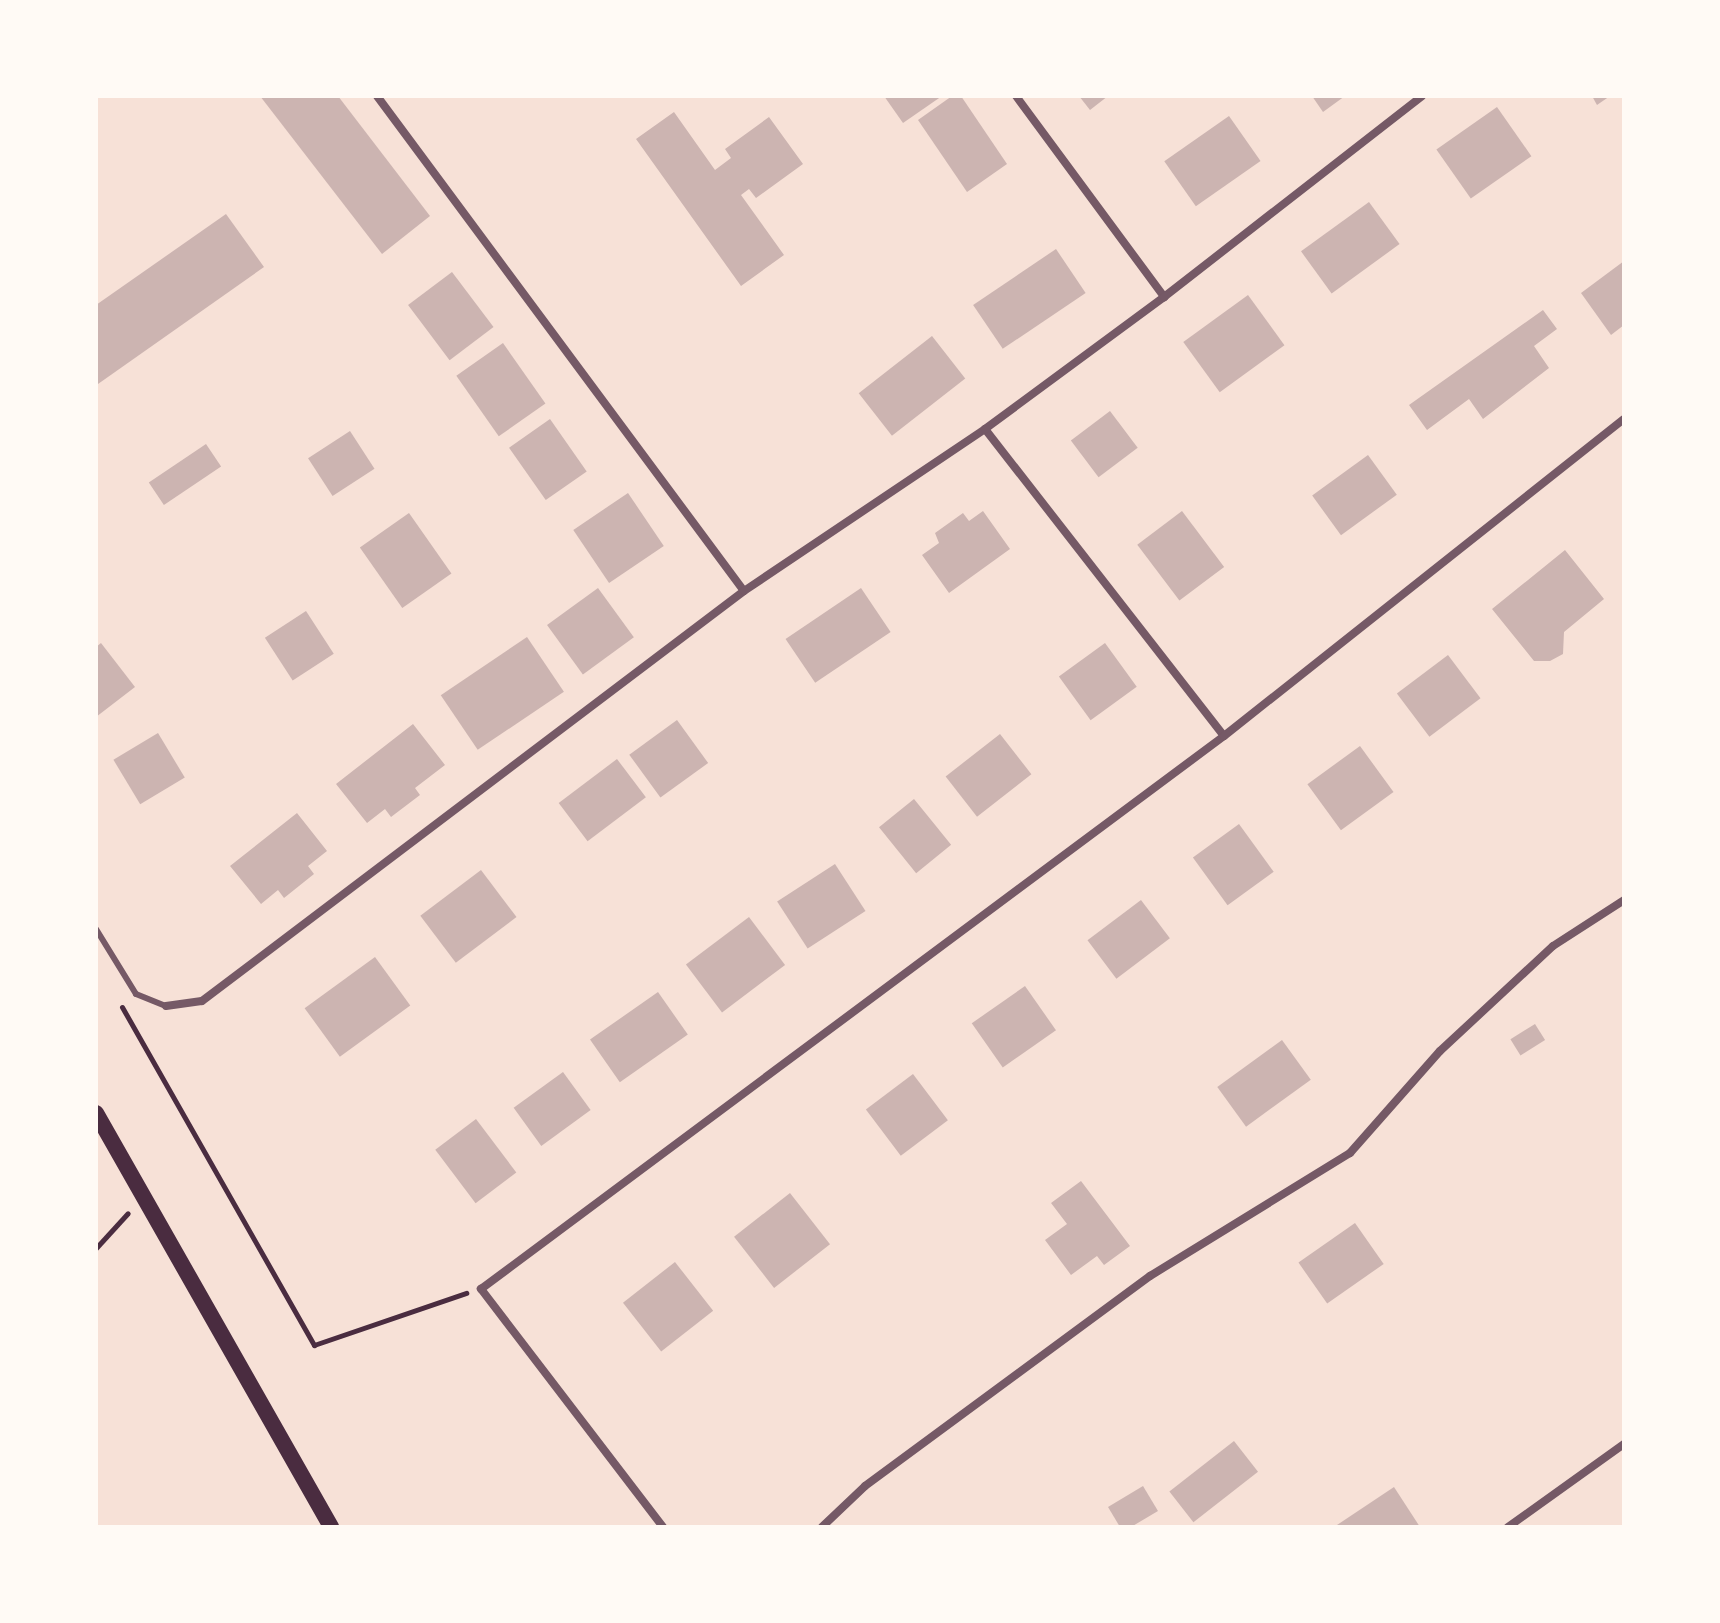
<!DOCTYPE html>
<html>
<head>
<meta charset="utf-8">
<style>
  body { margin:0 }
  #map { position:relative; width:1720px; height:1623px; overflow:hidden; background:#f7e1d7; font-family:"Noto Sans",sans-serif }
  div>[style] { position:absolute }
  .building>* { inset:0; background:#ccb4b1; transform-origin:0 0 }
  .path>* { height:5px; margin:-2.5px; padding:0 2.5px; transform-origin:2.5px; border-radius:2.5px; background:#4a2c40 }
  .service>* { height:6px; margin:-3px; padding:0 3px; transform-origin:3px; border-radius:3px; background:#755966 }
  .minor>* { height:8px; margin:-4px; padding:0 4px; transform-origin:4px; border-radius:4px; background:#755966 }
  .secondary>* { height:16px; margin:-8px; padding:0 8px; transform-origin:8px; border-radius:8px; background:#4a2c40 }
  span { translate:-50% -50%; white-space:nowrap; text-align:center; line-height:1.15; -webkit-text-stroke:8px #fffaf5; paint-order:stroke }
  .frame { position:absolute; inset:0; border:98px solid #fffaf5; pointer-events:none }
</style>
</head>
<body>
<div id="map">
  <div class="building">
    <i style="clip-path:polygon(260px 96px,338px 96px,430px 216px,382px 254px)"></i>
    <i style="clip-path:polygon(884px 96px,942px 96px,903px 123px)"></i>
    <i style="clip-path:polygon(952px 96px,961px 96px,1007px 164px,967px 192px,918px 120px)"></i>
    <i style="clip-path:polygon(1079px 96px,1108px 96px,1090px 110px)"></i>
    <i style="clip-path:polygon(1312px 96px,1345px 96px,1323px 112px)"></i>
    <i style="clip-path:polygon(1592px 96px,1610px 96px,1597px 105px)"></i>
    <i style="left:1497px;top:107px;width:60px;height:74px;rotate:55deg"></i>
    <i style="clip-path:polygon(674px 112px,715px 170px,731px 158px,725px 149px,769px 117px,803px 164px,756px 198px,749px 189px,741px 195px,784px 255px,741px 286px,636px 139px)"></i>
    <i style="left:1229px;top:116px;width:55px;height:79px;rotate:55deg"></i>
    <i style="left:1369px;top:202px;width:52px;height:84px;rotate:54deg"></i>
    <i style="clip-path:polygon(226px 214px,264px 267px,98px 384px,96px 305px)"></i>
    <i style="left:1056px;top:249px;width:53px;height:100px;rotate:56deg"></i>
    <i style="clip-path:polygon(1624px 261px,1624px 325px,1611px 335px,1581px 293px)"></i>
    <i style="left:452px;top:272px;width:69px;height:55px;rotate:53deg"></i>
    <i style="left:1248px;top:295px;width:62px;height:80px;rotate:54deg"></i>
    <i style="clip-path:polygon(1543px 310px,1557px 329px,1534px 346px,1549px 368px,1483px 419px,1469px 399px,1427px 430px,1409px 405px)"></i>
    <i style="left:932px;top:336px;width:54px;height:93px;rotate:52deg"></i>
    <i style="left:503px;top:343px;width:74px;height:57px;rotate:55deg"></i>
    <i style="left:1110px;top:411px;width:46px;height:49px;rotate:53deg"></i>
    <i style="left:550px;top:419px;width:64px;height:50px;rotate:55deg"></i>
    <i style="left:350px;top:431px;width:45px;height:50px;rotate:57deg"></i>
    <i style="left:206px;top:444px;width:27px;height:69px;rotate:56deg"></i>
    <i style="left:1368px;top:455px;width:49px;height:69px;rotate:54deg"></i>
    <i style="left:628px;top:493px;width:64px;height:66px;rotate:56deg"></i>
    <i style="clip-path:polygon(983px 511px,1010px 549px,949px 593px,922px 555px,939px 543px,935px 533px,963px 513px,969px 521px)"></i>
    <i style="left:1182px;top:511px;width:70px;height:56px;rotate:53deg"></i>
    <i style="left:409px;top:513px;width:74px;height:60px;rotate:55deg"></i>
    <i style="clip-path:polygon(1565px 550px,1604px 599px,1564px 632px,1563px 654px,1550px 661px,1534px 661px,1492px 609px)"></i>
    <i style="left:598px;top:588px;width:61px;height:63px;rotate:54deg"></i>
    <i style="left:861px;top:588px;width:53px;height:91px;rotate:56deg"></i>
    <i style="left:306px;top:611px;width:51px;height:49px;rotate:57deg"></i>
    <i style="left:527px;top:637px;width:66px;height:104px;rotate:56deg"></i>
    <i style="clip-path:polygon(101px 643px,135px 687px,96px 717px,96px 647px)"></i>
    <i style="left:1105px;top:643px;width:54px;height:57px;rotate:54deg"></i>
    <i style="left:1448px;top:655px;width:54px;height:64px;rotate:53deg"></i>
    <i style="left:677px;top:720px;width:53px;height:59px;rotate:54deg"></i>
    <i style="clip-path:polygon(413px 724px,445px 765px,415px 788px,420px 795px,391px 817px,385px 809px,367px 823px,336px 784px)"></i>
    <i style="left:158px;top:733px;width:52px;height:52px;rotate:59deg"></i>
    <i style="left:1000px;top:734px;width:51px;height:69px;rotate:52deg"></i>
    <i style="left:1360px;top:746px;width:57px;height:65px;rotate:54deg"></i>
    <i style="left:617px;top:759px;width:48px;height:73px;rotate:53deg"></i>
    <i style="left:914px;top:799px;width:59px;height:45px;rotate:51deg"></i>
    <i style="clip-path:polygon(297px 813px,327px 851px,308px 866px,314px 874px,284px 898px,278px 890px,261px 904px,230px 866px)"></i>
    <i style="left:1239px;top:824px;width:59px;height:57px;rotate:54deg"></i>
    <i style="left:835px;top:864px;width:56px;height:69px;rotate:57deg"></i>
    <i style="left:481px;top:870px;width:59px;height:76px;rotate:53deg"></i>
    <i style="left:1141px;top:900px;width:48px;height:67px;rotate:53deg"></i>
    <i style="left:749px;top:917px;width:60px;height:79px;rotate:53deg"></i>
    <i style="left:375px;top:957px;width:60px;height:87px;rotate:54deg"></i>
    <i style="left:1025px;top:986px;width:54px;height:65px;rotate:55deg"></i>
    <i style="left:658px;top:992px;width:52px;height:83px;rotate:55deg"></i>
    <i style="left:1535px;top:1024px;width:19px;height:29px;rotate:58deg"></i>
    <i style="left:1282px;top:1040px;width:49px;height:80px;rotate:54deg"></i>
    <i style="left:563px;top:1072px;width:47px;height:61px;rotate:54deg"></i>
    <i style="left:913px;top:1074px;width:58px;height:59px;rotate:53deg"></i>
    <i style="left:476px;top:1119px;width:67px;height:51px;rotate:53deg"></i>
    <i style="clip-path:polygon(1081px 1181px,1130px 1246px,1104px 1265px,1097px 1256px,1071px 1275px,1045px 1240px,1067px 1224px,1051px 1203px)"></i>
    <i style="left:790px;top:1193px;width:65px;height:71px;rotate:52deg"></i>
    <i style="left:1355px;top:1223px;width:50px;height:69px;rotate:55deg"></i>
    <i style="left:675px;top:1262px;width:62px;height:66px;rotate:52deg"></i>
    <i style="left:1234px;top:1441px;width:39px;height:82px;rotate:52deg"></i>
    <i style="clip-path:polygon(1143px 1486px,1158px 1511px,1131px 1527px,1120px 1527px,1108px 1507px)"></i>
    <i style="clip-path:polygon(1394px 1487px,1420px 1527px,1334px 1527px)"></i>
  </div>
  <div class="path">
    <i style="left:122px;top:1007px;width:389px;rotate:60.4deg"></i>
    <i style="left:314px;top:1345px;width:161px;rotate:-18.9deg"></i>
    <i style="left:96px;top:1248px;width:47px;rotate:-47.6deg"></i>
  </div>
  <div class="service">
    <i style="left:96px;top:929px;width:76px;rotate:58.4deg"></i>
    <i style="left:136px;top:994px;width:32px;rotate:22deg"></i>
  </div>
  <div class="minor">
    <i style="left:377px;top:96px;width:616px;rotate:53.45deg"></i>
    <i style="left:1016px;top:96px;width:250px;rotate:53.6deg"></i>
    <i style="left:985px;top:429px;width:389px;rotate:52.1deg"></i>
    <i style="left:166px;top:1006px;width:36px;rotate:-8deg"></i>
    <i style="left:202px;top:1001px;width:680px;rotate:-37.11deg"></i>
    <i style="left:744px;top:591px;width:290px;rotate:-33.9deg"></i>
    <i style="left:985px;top:429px;width:222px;rotate:-36.4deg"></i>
    <i style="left:1164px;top:297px;width:327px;rotate:-37.9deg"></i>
    <i style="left:663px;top:1527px;width:300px;rotate:-127.4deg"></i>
    <i style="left:481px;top:1289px;width:926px;rotate:-36.66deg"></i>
    <i style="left:1224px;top:736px;width:510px;rotate:-38.4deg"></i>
    <i style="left:822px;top:1527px;width:59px;rotate:-43.6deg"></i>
    <i style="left:865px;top:1486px;width:354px;rotate:-36.4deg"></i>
    <i style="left:1150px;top:1276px;width:235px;rotate:-31.6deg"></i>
    <i style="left:1350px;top:1153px;width:136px;rotate:-48.6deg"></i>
    <i style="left:1440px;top:1051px;width:154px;rotate:-42.9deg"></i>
    <i style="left:1553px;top:946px;width:85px;rotate:-32.9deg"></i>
    <i style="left:1508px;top:1527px;width:143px;rotate:-35.6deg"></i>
  </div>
  <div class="secondary">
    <i style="left:96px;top:1113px;width:476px;rotate:60.4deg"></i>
  </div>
  <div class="frame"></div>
</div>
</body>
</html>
